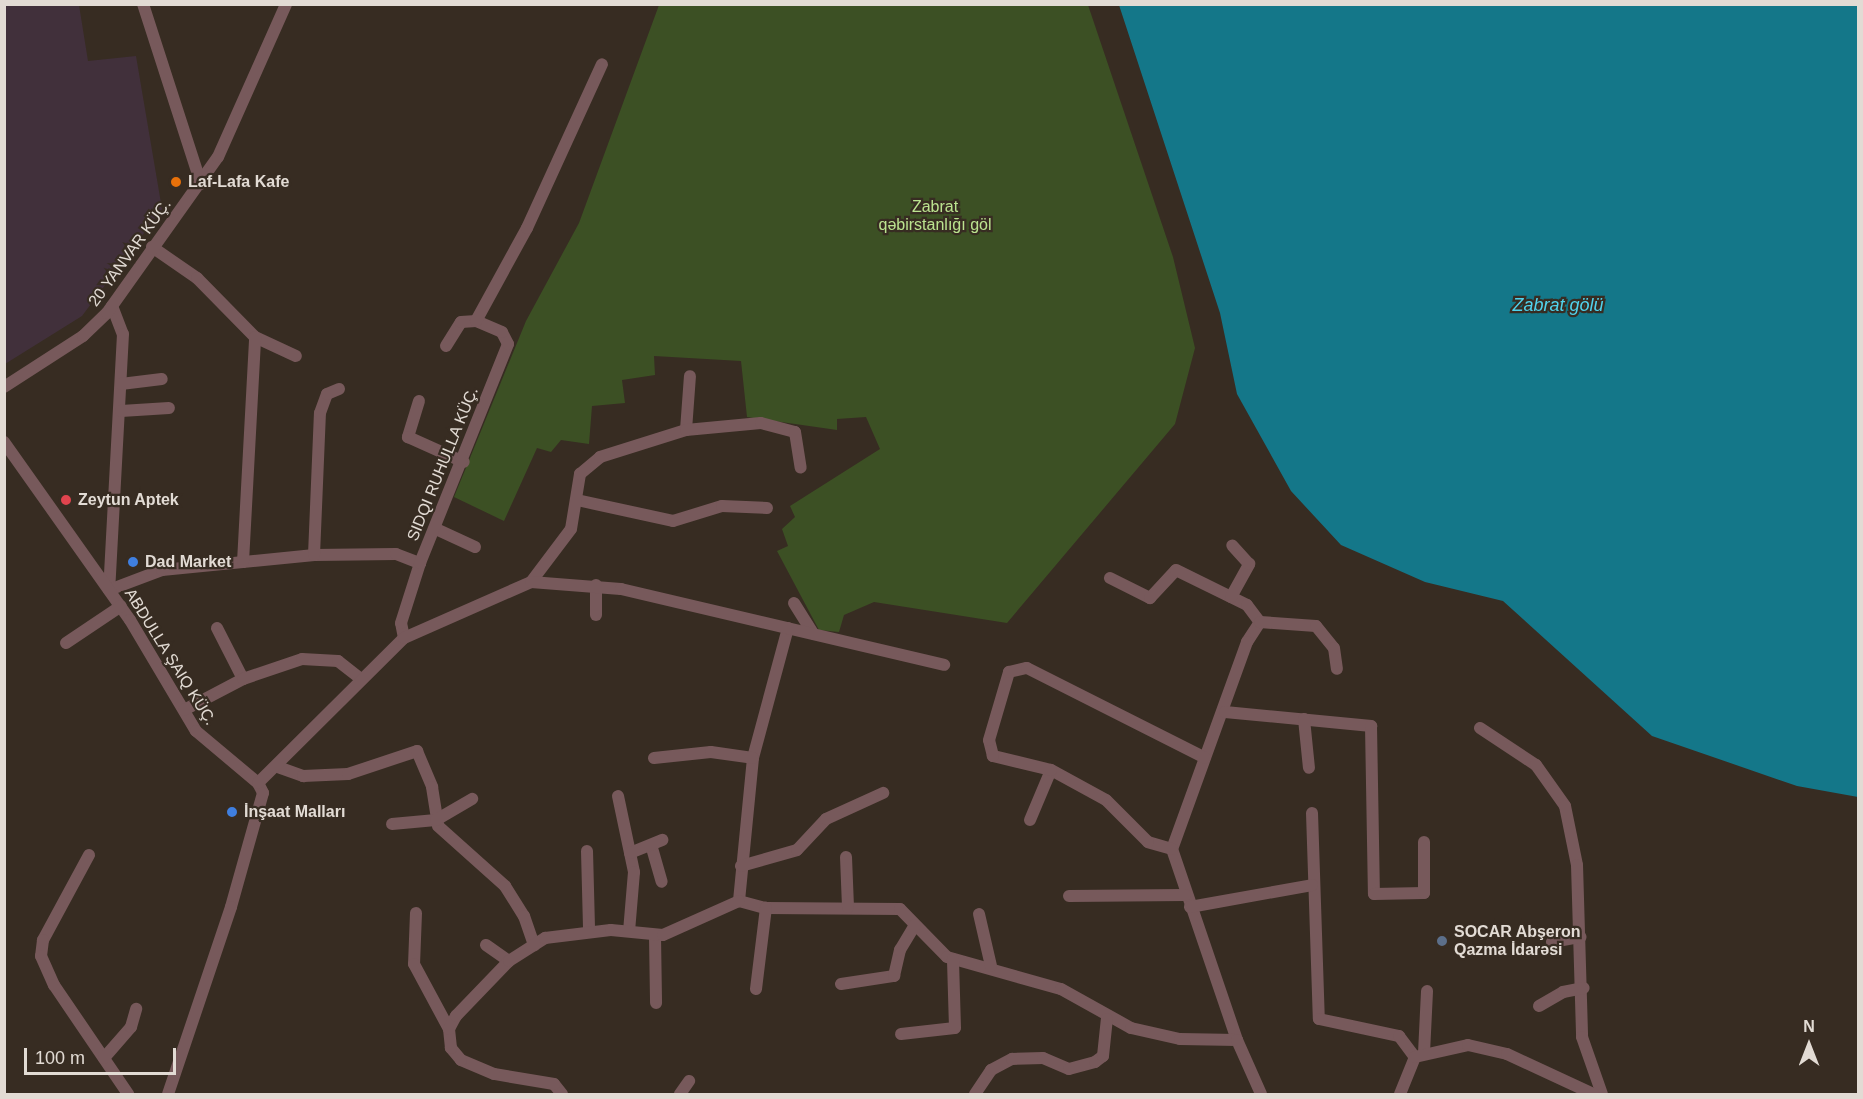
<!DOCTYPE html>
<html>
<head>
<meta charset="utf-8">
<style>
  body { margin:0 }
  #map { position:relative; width:1863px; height:1099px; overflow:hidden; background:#372c22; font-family:Arial,sans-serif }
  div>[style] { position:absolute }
  .industrial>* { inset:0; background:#41303b }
  .green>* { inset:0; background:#3c5024 }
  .water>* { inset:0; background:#147789 }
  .minor>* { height:12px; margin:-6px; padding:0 6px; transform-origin:6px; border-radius:6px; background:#77595b }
  .dots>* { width:16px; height:16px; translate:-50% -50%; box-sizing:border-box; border:3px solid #372c22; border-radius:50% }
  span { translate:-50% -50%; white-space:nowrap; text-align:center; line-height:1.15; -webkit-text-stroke:4.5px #372c22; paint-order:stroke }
  .poi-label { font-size:16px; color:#e2dbd4; font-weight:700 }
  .left { translate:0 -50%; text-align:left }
  .park-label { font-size:16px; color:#bbe38f }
  .street-label { font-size:16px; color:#e2dbd4 }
  .water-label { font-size:18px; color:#50d2ec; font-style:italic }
  .frame { position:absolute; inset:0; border:6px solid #e2dbd4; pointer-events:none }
  .north { position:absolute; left:1779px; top:1015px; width:60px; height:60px; -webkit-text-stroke:4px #372c22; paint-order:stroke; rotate:0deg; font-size:16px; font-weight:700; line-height:24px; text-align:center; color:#e2dbd4 }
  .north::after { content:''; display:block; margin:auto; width:21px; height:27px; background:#e2dbd4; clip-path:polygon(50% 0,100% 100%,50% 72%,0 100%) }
  .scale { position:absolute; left:24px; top:1048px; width:152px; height:27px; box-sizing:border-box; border:3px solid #e2dbd4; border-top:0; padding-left:8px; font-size:18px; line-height:21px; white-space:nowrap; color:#e2dbd4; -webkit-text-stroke:4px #372c22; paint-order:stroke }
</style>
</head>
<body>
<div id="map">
  <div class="industrial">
    <i style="clip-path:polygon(5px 4px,79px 5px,88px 61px,136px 56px,162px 209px,82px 316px,5px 364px)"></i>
  </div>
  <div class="green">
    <i style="clip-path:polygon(659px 5px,1088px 5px,1173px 257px,1195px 348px,1175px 424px,1007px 623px,874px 602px,844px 615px,839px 632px,819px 630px,777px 551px,788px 546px,782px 529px,795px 517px,790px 506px,880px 449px,866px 417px,837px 419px,837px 430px,747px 417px,741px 361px,654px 356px,655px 375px,622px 380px,625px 403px,592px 406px,589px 444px,561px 440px,551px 452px,537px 448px,504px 521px,454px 497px,526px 321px,579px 223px)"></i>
  </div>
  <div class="water">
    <i style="clip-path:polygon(1119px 5px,1858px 5px,1858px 797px,1797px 786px,1652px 736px,1503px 601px,1425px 582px,1341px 545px,1291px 491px,1237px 394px,1220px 313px)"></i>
  </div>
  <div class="minor">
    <i style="left:143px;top:4px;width:189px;rotate:72.1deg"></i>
    <i style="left:152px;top:247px;width:55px;rotate:34.6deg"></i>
    <i style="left:197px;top:278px;width:83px;rotate:45.5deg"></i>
    <i style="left:255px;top:337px;width:45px;rotate:24.9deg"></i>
    <i style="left:112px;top:306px;width:30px;rotate:69deg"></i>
    <i style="left:123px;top:334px;width:256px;rotate:93.1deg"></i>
    <i style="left:109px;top:590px;width:57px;rotate:-20.7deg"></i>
    <i style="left:162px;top:570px;width:153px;rotate:-5.6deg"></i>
    <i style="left:314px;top:555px;width:82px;rotate:-0.7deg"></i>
    <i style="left:396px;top:554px;width:26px;rotate:21deg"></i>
    <i style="left:446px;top:346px;width:28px;rotate:-58deg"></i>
    <i style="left:461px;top:322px;width:15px;rotate:-4deg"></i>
    <i style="left:121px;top:384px;width:41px;rotate:-7deg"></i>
    <i style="left:4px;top:387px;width:94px;rotate:-32.8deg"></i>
    <i style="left:83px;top:336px;width:33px;rotate:-44deg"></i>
    <i style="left:107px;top:313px;width:191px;rotate:-54.6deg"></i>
    <i style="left:218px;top:157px;width:167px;rotate:-66deg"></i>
    <i style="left:419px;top:401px;width:38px;rotate:107deg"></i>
    <i style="left:408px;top:437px;width:61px;rotate:24.1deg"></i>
    <i style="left:121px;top:411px;width:48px;rotate:-3.6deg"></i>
    <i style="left:686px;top:430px;width:54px;rotate:-85.8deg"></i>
    <i style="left:4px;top:442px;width:218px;rotate:54.7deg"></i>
    <i style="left:130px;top:620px;width:129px;rotate:59.3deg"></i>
    <i style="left:196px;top:731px;width:81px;rotate:40deg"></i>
    <i style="left:258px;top:783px;width:11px;rotate:63deg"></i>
    <i style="left:263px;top:793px;width:118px;rotate:105.7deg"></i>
    <i style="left:231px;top:907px;width:197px;rotate:108.6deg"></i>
    <i style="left:577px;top:500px;width:98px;rotate:12.3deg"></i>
    <i style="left:673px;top:521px;width:51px;rotate:-17deg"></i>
    <i style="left:722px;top:506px;width:45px;rotate:2.5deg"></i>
    <i style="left:436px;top:529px;width:43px;rotate:24.8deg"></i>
    <i style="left:314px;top:555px;width:142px;rotate:-87.6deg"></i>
    <i style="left:320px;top:413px;width:20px;rotate:-70deg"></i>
    <i style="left:327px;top:394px;width:13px;rotate:-23deg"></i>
    <i style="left:243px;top:562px;width:225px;rotate:-86.9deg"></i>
    <i style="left:1110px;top:578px;width:45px;rotate:26.6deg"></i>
    <i style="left:1150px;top:598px;width:38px;rotate:-47deg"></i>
    <i style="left:1176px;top:570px;width:79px;rotate:26.2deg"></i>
    <i style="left:1247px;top:605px;width:21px;rotate:53deg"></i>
    <i style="left:1260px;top:622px;width:24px;rotate:123deg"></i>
    <i style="left:1247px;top:642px;width:220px;rotate:109.9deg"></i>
    <i style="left:1172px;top:849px;width:202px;rotate:71.2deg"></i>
    <i style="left:531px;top:582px;width:66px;rotate:-53deg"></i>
    <i style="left:571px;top:529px;width:56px;rotate:-80.7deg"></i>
    <i style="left:580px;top:474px;width:26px;rotate:-40deg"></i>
    <i style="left:600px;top:457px;width:90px;rotate:-17.4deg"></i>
    <i style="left:686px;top:430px;width:75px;rotate:-5.3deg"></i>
    <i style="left:761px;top:423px;width:35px;rotate:15deg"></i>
    <i style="left:795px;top:432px;width:36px;rotate:81deg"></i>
    <i style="left:1231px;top:597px;width:38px;rotate:-61deg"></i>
    <i style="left:1249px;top:564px;width:25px;rotate:-132deg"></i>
    <i style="left:794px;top:603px;width:36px;rotate:58deg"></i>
    <i style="left:596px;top:615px;width:30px;rotate:-90deg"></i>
    <i style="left:1260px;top:622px;width:56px;rotate:4.1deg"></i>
    <i style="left:1316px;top:626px;width:28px;rotate:51deg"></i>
    <i style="left:1334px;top:648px;width:21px;rotate:82deg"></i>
    <i style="left:217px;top:628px;width:57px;rotate:63deg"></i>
    <i style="left:788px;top:628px;width:135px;rotate:105.1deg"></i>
    <i style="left:753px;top:758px;width:144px;rotate:95.6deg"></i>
    <i style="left:739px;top:901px;width:28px;rotate:15deg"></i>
    <i style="left:766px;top:908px;width:134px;rotate:0.4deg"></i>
    <i style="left:900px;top:909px;width:67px;rotate:45.6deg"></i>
    <i style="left:947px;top:957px;width:118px;rotate:15.7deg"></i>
    <i style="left:1061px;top:989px;width:80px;rotate:29.1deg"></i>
    <i style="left:1131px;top:1028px;width:50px;rotate:12.7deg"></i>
    <i style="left:1180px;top:1039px;width:57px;rotate:1deg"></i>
    <i style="left:1237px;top:1040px;width:59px;rotate:66deg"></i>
    <i style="left:404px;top:638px;width:15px;rotate:-101deg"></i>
    <i style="left:401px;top:623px;width:63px;rotate:-72.4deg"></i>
    <i style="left:420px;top:563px;width:236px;rotate:-68.1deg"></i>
    <i style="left:508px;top:344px;width:13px;rotate:-117deg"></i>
    <i style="left:502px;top:332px;width:28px;rotate:-157deg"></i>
    <i style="left:476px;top:321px;width:106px;rotate:-61.3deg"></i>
    <i style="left:527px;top:228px;width:180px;rotate:-65.4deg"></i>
    <i style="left:66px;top:643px;width:66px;rotate:-33.9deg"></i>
    <i style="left:184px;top:710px;width:67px;rotate:-27.7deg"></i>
    <i style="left:243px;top:679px;width:62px;rotate:-18.7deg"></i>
    <i style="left:302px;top:659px;width:36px;rotate:3deg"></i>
    <i style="left:338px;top:661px;width:29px;rotate:38deg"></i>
    <i style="left:1225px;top:712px;width:147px;rotate:5.5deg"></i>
    <i style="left:1371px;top:726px;width:168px;rotate:89deg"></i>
    <i style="left:1374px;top:894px;width:50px;rotate:-1.1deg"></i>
    <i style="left:1424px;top:893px;width:51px;rotate:-90deg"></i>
    <i style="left:1304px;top:719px;width:49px;rotate:84.2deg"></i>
    <i style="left:1480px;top:728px;width:67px;rotate:33.5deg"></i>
    <i style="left:1536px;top:765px;width:50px;rotate:54.7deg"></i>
    <i style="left:1565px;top:806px;width:60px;rotate:78.5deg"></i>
    <i style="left:1577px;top:865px;width:172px;rotate:88.3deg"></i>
    <i style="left:1582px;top:1037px;width:60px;rotate:70.7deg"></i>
    <i style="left:654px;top:758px;width:57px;rotate:-6deg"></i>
    <i style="left:711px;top:752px;width:42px;rotate:8.1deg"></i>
    <i style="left:278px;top:767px;width:27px;rotate:20deg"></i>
    <i style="left:303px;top:776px;width:45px;rotate:-2.5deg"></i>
    <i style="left:348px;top:774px;width:73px;rotate:-18.4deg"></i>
    <i style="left:417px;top:751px;width:39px;rotate:67deg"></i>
    <i style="left:432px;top:787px;width:39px;rotate:81deg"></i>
    <i style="left:438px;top:826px;width:90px;rotate:41.8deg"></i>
    <i style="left:505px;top:886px;width:36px;rotate:58deg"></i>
    <i style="left:524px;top:916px;width:31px;rotate:71deg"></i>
    <i style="left:258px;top:783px;width:206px;rotate:-44.8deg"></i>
    <i style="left:404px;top:638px;width:139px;rotate:-23.8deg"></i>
    <i style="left:531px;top:582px;width:90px;rotate:4.4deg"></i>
    <i style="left:621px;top:589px;width:332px;rotate:13.2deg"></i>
    <i style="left:618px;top:796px;width:78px;rotate:78.1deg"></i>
    <i style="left:634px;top:872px;width:59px;rotate:94.8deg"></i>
    <i style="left:1312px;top:813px;width:206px;rotate:88.1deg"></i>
    <i style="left:1319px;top:1019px;width:82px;rotate:12deg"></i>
    <i style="left:1399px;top:1036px;width:26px;rotate:53deg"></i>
    <i style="left:1030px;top:820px;width:54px;rotate:-67.2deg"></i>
    <i style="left:392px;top:824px;width:44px;rotate:-5.2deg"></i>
    <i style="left:436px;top:820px;width:42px;rotate:-30.3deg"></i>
    <i style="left:652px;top:848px;width:35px;rotate:74deg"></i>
    <i style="left:1172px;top:849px;width:25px;rotate:-164deg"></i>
    <i style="left:1148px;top:842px;width:59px;rotate:-135deg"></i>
    <i style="left:1106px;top:800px;width:63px;rotate:-151.4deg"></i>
    <i style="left:1051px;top:770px;width:60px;rotate:-166.4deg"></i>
    <i style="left:993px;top:756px;width:16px;rotate:-104deg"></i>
    <i style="left:989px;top:740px;width:71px;rotate:-73.6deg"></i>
    <i style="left:1009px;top:672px;width:18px;rotate:-13deg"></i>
    <i style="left:1027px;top:668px;width:199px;rotate:26.8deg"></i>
    <i style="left:587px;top:851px;width:79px;rotate:88.5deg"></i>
    <i style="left:630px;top:853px;width:35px;rotate:-22deg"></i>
    <i style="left:89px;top:855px;width:97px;rotate:118.4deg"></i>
    <i style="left:43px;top:940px;width:16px;rotate:97deg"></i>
    <i style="left:41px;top:956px;width:32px;rotate:66deg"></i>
    <i style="left:54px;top:985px;width:132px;rotate:55.8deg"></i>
    <i style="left:846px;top:857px;width:50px;rotate:87.7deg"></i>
    <i style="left:741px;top:866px;width:58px;rotate:-15.9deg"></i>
    <i style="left:797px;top:850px;width:42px;rotate:-46.9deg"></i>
    <i style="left:826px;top:819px;width:63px;rotate:-24.5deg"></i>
    <i style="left:1069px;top:896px;width:116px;rotate:-0.5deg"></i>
    <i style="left:1190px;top:907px;width:124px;rotate:-10.2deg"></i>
    <i style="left:416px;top:913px;width:51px;rotate:92.2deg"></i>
    <i style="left:414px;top:964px;width:74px;rotate:61.7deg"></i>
    <i style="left:979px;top:914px;width:53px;rotate:77deg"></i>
    <i style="left:655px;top:936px;width:67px;rotate:89.1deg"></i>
    <i style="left:1552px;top:942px;width:29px;rotate:-10deg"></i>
    <i style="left:486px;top:945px;width:28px;rotate:35deg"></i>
    <i style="left:841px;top:984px;width:54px;rotate:-8.6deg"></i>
    <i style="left:894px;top:976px;width:27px;rotate:-77deg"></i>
    <i style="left:900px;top:950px;width:29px;rotate:-59deg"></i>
    <i style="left:756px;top:989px;width:82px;rotate:-83deg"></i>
    <i style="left:1539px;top:1006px;width:28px;rotate:-30deg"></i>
    <i style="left:1563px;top:992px;width:21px;rotate:-11deg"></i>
    <i style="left:901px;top:1034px;width:54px;rotate:-6.3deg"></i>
    <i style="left:955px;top:1028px;width:69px;rotate:-91.7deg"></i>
    <i style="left:1424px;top:1053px;width:62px;rotate:-87.2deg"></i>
    <i style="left:104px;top:1058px;width:41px;rotate:-48.9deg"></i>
    <i style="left:131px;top:1027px;width:19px;rotate:-74deg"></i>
    <i style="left:562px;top:1094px;width:13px;rotate:-129deg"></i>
    <i style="left:554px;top:1084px;width:61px;rotate:-170.5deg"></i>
    <i style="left:494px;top:1074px;width:36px;rotate:-157deg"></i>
    <i style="left:461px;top:1060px;width:16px;rotate:-130deg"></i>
    <i style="left:451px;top:1048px;width:19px;rotate:-96deg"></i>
    <i style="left:449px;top:1029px;width:15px;rotate:-62deg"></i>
    <i style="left:456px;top:1016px;width:76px;rotate:-46.1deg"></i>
    <i style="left:509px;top:961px;width:43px;rotate:-32.6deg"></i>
    <i style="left:545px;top:938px;width:66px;rotate:-6.9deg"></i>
    <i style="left:611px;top:930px;width:52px;rotate:5.5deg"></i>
    <i style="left:663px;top:935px;width:83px;rotate:-24.1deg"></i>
    <i style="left:680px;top:1094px;width:16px;rotate:-55deg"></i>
    <i style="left:975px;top:1094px;width:29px;rotate:-56deg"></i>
    <i style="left:991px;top:1070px;width:24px;rotate:-28deg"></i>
    <i style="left:1012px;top:1059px;width:31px;rotate:-2deg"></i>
    <i style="left:1043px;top:1058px;width:28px;rotate:23deg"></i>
    <i style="left:1069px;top:1069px;width:27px;rotate:-15deg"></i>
    <i style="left:1095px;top:1062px;width:10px;rotate:-37deg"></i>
    <i style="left:1103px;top:1056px;width:37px;rotate:-84deg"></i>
    <i style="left:1400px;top:1094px;width:40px;rotate:-68deg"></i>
    <i style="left:1415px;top:1057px;width:54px;rotate:-12.8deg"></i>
    <i style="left:1468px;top:1045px;width:40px;rotate:13deg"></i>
    <i style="left:1507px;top:1054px;width:95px;rotate:24.9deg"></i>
  </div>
  <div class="dots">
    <i style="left:176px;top:182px;background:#e8710a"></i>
    <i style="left:66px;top:500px;background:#e0444e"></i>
    <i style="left:133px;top:562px;background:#3f7fe0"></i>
    <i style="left:232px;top:812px;background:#3f7fe0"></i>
    <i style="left:1442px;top:941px;background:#5c6f8a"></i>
  </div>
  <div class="poi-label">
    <span class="left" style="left:188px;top:182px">Laf-Lafa Kafe</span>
    <span class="left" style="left:78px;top:500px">Zeytun Aptek</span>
    <span class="left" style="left:145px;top:562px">Dad Market</span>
    <span class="left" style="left:244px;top:812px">İnşaat Malları</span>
    <span class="left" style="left:1454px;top:941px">SOCAR Abşeron<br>Qazma İdarəsi</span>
  </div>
  <div class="park-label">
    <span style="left:935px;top:216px">Zabrat<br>qəbirstanlığı göl</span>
  </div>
  <div class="street-label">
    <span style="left:130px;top:253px;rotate:-54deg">20 YANVAR KÜÇ.</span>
    <span style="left:443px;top:464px;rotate:-68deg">SIDQI RUHULLA KÜÇ.</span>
    <span style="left:170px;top:657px;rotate:58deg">ABDULLA ŞAIQ KÜÇ.</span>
  </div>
  <div class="water-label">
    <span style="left:1558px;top:305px">Zabrat gölü</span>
  </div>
  <div class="frame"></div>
  <div class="north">N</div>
  <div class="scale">100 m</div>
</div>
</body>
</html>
